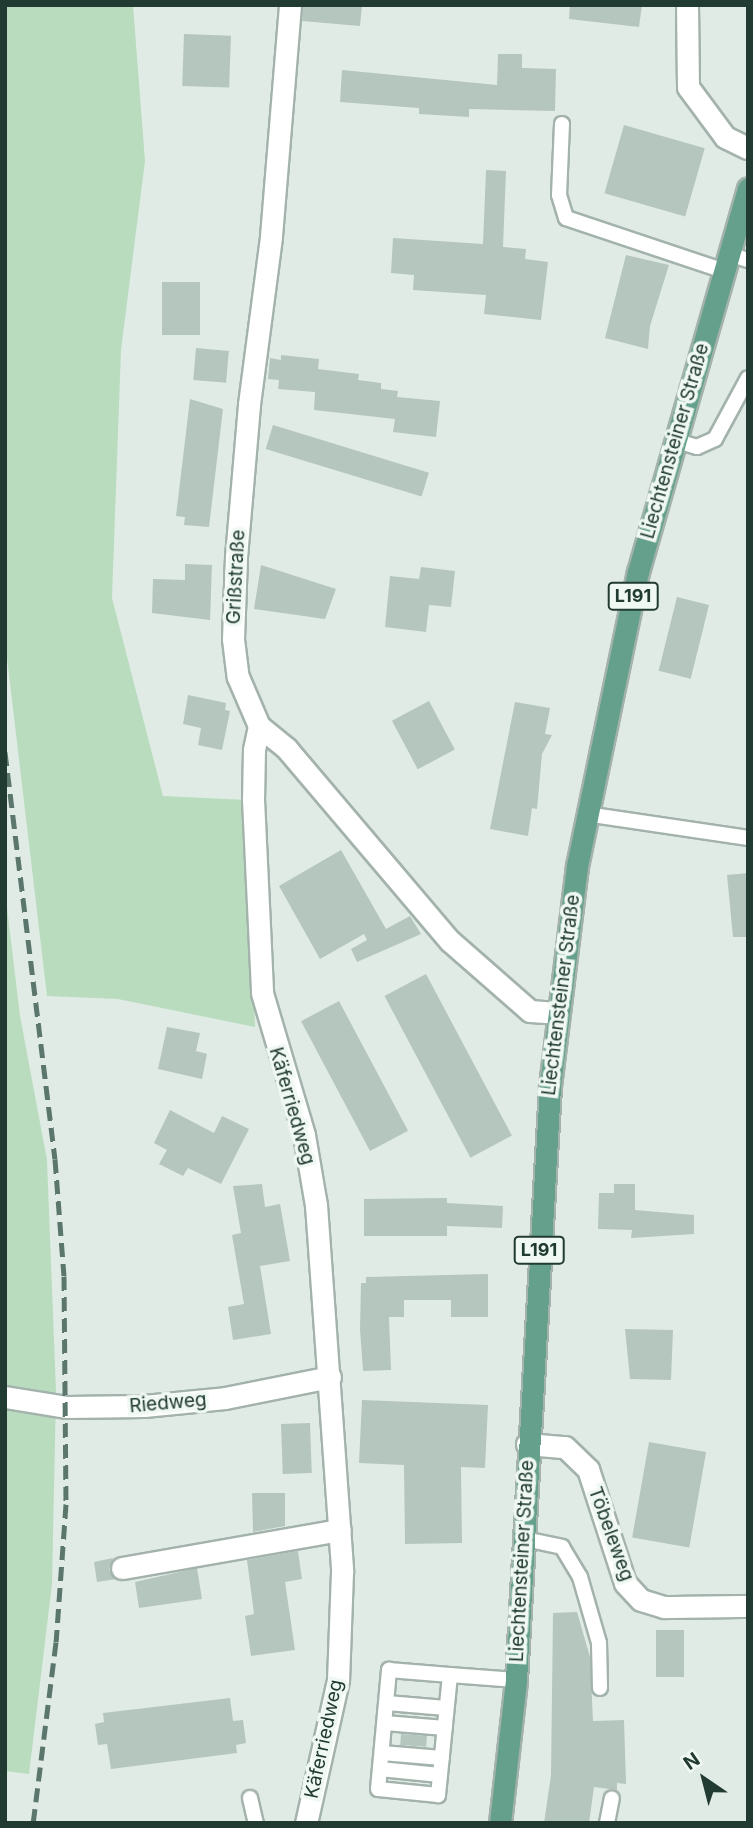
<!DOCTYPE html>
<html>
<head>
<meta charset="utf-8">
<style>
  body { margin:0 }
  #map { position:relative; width:753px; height:1828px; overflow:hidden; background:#e0ebe5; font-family:Inter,sans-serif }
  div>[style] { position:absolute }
  .green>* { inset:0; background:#b9dcbf }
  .building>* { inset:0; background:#b5c6be; transform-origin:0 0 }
  .roads { filter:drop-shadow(2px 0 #a3b3ac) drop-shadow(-2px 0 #a3b3ac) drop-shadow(0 2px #a3b3ac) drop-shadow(0 -2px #a3b3ac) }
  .service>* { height:14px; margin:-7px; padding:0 7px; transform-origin:7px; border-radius:7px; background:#fff }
  .minor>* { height:21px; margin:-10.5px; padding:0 10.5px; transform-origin:10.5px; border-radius:10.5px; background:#fff }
  .primary>* { height:21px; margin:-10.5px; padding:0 10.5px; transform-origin:10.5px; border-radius:10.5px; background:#65a08c }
  .rail>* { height:5px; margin-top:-2.5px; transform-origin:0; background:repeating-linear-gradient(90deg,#5b776d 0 14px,transparent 0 21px) }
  span { translate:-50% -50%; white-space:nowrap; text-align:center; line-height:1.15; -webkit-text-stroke:7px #f0f8f3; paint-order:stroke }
  .shield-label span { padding:2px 5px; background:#f0f8f3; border:2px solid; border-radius:5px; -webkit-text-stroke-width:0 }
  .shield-label { font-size:18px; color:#213b32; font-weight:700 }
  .street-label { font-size:19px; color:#213b32 }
  .frame { position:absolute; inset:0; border:7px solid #213b32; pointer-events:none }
  .north { position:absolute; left:669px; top:1744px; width:70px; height:70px; -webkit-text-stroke:5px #f0f8f3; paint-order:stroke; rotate:325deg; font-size:19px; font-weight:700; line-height:28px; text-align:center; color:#213b32 }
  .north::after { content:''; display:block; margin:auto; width:24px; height:32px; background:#213b32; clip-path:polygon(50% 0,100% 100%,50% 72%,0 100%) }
</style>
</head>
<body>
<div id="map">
  <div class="green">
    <i style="clip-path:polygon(5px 5px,133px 5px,145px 161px,121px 350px,112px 598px,163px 796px,248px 800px,255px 1027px,118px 999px,47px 996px,5px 641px)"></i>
    <i style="clip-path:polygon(5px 891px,20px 1016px,47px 1160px,56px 1392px,52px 1584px,29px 1774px,5px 1771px)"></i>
  </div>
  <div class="building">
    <i style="clip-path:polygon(303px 5px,362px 5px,360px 26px,302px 21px)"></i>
    <i style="clip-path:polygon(570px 5px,642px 5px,639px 27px,569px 19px)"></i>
    <i style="left:184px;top:34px;width:47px;height:52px;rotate:2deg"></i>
    <i style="clip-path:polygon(498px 54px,522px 54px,522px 68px,556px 69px,555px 111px,469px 109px,469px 117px,419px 114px,419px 108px,340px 102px,342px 70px,497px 85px)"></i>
    <i style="left:624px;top:125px;width:84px;height:71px;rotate:16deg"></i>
    <i style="clip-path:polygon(486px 170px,506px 171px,503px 247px,526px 249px,525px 259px,548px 262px,541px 320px,484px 314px,486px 295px,413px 290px,414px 275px,391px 273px,393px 238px,483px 244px)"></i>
    <i style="clip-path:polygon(626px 255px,669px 265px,650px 326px,648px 349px,605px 338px)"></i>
    <i style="left:162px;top:282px;width:38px;height:53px"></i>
    <i style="left:196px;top:348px;width:33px;height:32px;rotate:5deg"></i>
    <i style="clip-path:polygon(281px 355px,319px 359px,318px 369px,359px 374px,358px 380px,381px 383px,381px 389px,398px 391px,397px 397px,440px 401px,436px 437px,393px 432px,395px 419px,314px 410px,315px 392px,278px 389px,279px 380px,268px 379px,270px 358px,281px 360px)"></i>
    <i style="clip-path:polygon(190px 399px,223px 409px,209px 527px,184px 525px,185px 517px,176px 516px)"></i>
    <i style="left:273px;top:425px;width:163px;height:25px;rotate:17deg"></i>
    <i style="clip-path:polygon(185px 564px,212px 565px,210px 620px,152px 613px,153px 579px,185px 580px)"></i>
    <i style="clip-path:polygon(261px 565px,336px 589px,325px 619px,254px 609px)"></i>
    <i style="clip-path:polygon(421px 567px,455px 571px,451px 607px,429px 605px,426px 632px,385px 627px,390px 576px,419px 579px)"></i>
    <i style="left:677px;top:597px;width:33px;height:76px;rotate:14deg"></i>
    <i style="clip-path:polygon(188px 695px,226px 703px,225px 710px,230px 711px,222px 750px,198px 745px,201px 728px,183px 724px)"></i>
    <i style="left:429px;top:701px;width:55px;height:42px;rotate:62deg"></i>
    <i style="clip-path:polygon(515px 702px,550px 708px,545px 734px,552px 735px,542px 754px,537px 809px,532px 808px,528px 836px,490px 829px)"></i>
    <i style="clip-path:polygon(341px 850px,386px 929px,410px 916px,421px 934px,357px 962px,351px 949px,367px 940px,364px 934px,320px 959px,279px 886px)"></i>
    <i style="clip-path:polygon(748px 873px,748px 937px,733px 937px,727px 875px)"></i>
    <i style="left:426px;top:974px;width:183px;height:47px;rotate:62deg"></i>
    <i style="left:339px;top:1001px;width:147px;height:43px;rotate:62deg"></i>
    <i style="clip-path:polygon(167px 1027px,200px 1033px,196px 1051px,207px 1054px,202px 1079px,158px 1069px)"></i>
    <i style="clip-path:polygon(170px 1110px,214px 1133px,222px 1116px,249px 1129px,221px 1184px,188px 1168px,183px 1176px,159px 1164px,167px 1150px,154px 1143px)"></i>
    <i style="clip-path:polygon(262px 1184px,265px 1207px,280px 1204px,290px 1261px,260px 1266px,271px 1334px,233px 1340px,228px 1307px,244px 1304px,232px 1235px,241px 1233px,233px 1186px)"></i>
    <i style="clip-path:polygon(614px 1184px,635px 1184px,635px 1210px,694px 1215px,694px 1234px,631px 1238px,632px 1230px,598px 1229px,599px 1193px,614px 1193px)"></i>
    <i style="clip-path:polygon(447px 1198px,447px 1203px,503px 1206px,502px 1228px,447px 1226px,447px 1236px,364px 1236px,364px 1199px)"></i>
    <i style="clip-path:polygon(488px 1274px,488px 1317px,451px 1317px,451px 1300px,404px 1300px,404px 1317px,389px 1317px,391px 1370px,363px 1371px,360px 1329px,361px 1283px,366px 1283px,366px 1277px)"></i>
    <i style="clip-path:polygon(625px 1329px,673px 1330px,671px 1380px,630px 1379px)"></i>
    <i style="clip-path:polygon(362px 1400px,488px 1405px,485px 1468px,461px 1467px,462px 1543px,405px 1544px,404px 1465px,359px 1463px)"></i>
    <i style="left:310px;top:1423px;width:50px;height:29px;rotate:88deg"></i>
    <i style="left:649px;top:1442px;width:58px;height:97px;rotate:10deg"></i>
    <i style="clip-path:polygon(252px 1493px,285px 1493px,285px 1526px,253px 1532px)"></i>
    <i style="clip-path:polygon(298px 1551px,302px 1579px,285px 1582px,295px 1650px,251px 1656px,245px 1616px,254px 1614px,247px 1560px)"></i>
    <i style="clip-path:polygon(113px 1558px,109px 1570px,116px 1579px,97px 1582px,94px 1562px)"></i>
    <i style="clip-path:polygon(197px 1568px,202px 1599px,139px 1608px,135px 1582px)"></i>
    <i style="clip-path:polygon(577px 1612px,590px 1657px,593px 1721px,624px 1720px,626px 1784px,617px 1783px,617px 1790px,594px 1787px,589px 1823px,544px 1823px,551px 1775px,553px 1613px)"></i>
    <i style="left:656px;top:1630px;width:28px;height:47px"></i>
    <i style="clip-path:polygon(230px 1698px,233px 1721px,243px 1720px,246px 1743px,236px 1745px,237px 1753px,111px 1769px,107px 1744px,98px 1745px,95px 1724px,104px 1722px,103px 1713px)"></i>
    <i style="left:401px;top:1734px;width:26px;height:11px;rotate:4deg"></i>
  </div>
  <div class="roads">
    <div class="service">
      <i style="left:562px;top:124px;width:71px;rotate:92.4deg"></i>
      <i style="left:559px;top:195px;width:24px;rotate:73deg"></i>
      <i style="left:566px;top:218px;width:167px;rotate:18.5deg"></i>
      <i style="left:729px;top:254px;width:20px;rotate:18deg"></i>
      <i style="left:674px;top:440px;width:24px;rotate:17deg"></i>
      <i style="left:697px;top:447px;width:20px;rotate:-24deg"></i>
      <i style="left:715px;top:439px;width:69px;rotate:-61.6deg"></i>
      <i style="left:586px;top:814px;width:164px;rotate:8.4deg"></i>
      <i style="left:525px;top:1539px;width:38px;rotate:12deg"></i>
      <i style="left:562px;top:1547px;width:35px;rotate:59deg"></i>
      <i style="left:580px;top:1577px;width:69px;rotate:73.9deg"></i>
      <i style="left:599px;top:1643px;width:45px;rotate:88.7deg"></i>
      <i style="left:389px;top:1670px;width:61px;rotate:4.7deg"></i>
      <i style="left:450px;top:1675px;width:121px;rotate:95.7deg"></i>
      <i style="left:438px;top:1795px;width:60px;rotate:-174.3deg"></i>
      <i style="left:378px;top:1789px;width:120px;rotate:-84.7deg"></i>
      <i style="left:450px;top:1675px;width:66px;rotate:4.3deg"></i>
      <i style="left:387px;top:1703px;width:59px;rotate:4.8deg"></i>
      <i style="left:385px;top:1723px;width:60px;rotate:4.8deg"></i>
      <i style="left:382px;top:1753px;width:60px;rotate:4.8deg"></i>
      <i style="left:380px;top:1769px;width:60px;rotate:5.7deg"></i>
      <i style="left:250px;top:1798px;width:26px;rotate:77deg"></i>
      <i style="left:607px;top:1823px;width:25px;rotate:-79deg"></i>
    </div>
    <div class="minor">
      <i style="left:290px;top:5px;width:233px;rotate:94.7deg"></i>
      <i style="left:271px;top:237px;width:169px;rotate:97.5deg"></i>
      <i style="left:249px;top:405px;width:153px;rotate:94.9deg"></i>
      <i style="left:236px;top:557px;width:82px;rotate:92.1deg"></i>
      <i style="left:233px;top:639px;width:38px;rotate:83deg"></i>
      <i style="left:238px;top:677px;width:53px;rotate:66.8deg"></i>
      <i style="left:259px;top:726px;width:36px;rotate:39deg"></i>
      <i style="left:287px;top:749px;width:252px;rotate:49.7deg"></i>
      <i style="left:450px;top:941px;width:106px;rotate:41.2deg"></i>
      <i style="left:530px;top:1011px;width:27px;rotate:4deg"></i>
      <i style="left:687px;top:5px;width:82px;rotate:89.3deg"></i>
      <i style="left:688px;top:87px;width:62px;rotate:53.5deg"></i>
      <i style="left:725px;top:137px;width:25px;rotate:26deg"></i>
      <i style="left:259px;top:726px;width:24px;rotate:102deg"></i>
      <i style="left:254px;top:749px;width:50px;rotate:91.1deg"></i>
      <i style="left:253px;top:799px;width:194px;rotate:87.3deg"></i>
      <i style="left:262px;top:993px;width:148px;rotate:73.5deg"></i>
      <i style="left:304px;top:1135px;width:71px;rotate:80.3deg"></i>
      <i style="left:316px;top:1205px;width:368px;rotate:85.9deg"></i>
      <i style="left:342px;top:1572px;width:108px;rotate:92.1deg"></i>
      <i style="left:338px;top:1680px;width:147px;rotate:102.6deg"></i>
      <i style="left:5px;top:1397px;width:63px;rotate:9.2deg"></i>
      <i style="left:67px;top:1407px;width:77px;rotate:-0.7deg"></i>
      <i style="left:144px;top:1406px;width:81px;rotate:-5.6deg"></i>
      <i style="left:225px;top:1398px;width:107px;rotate:-11.3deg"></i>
      <i style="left:527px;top:1444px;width:38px;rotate:5deg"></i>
      <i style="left:565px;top:1447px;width:32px;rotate:44deg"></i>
      <i style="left:588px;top:1469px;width:120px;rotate:72deg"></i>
      <i style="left:625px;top:1583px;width:23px;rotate:47deg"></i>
      <i style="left:641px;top:1600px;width:24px;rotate:17deg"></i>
      <i style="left:664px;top:1607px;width:84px;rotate:-0.7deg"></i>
      <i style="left:122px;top:1568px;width:221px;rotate:-9.9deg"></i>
    </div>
    <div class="primary">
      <i style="left:500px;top:1823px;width:144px;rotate:-83.6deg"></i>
      <i style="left:516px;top:1680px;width:595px;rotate:-86.72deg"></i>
      <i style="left:550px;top:1086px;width:222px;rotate:-83deg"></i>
      <i style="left:577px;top:866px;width:300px;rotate:-78.3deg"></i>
      <i style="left:638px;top:572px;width:399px;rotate:-74deg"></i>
    </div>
  </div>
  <div class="rail">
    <i style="left:5px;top:752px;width:410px;rotate:83deg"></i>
    <i style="left:55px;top:1159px;width:117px;rotate:85.6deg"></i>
    <i style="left:64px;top:1276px;width:228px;rotate:89.5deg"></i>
    <i style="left:66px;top:1504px;width:138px;rotate:94.1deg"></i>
    <i style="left:56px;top:1642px;width:182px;rotate:97.2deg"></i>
  </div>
  <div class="shield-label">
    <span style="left:633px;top:596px">L191</span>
    <span style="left:539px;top:1250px">L191</span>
  </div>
  <div class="street-label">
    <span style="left:675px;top:441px;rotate:-74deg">Liechtensteiner Straße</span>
    <span style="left:236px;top:577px;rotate:-87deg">Grißstraße</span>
    <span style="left:561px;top:995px;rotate:-83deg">Liechtensteiner Straße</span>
    <span style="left:292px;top:1106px;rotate:74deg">Käferriedweg</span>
    <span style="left:168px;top:1403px;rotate:-5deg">Riedweg</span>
    <span style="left:611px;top:1534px;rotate:70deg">Töbeleweg</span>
    <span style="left:522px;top:1561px;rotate:-87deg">Liechtensteiner Straße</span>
    <span style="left:324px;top:1739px;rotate:-78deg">Käferriedweg</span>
  </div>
  <div class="frame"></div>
  <div class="north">N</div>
</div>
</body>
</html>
